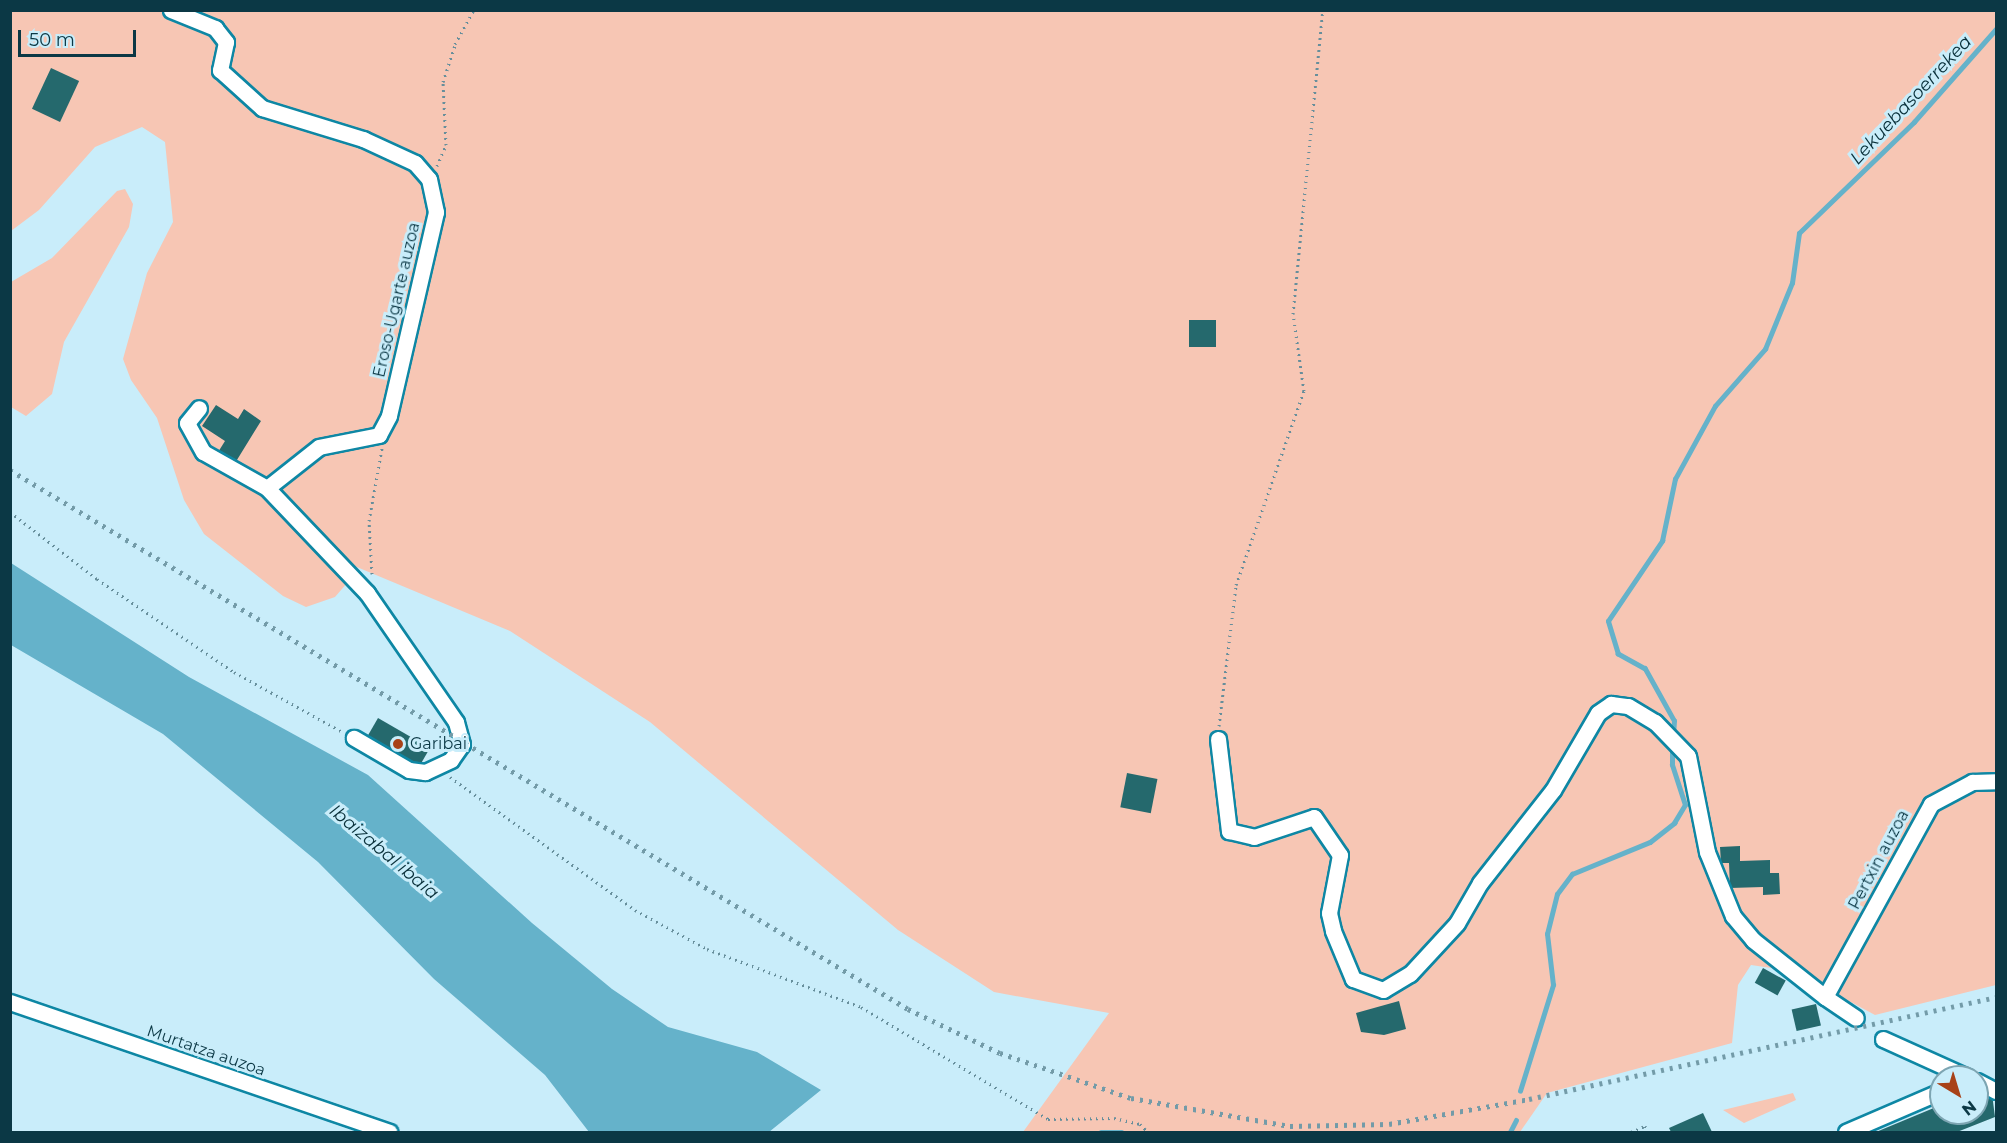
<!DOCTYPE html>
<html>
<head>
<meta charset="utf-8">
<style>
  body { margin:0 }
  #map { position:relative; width:2007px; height:1143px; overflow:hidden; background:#c9edfa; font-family:Montserrat,sans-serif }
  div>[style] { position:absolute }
  .green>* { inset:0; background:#f7c6b4 }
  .water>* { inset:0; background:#65b2ca }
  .stream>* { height:4.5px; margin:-2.25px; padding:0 2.25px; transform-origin:2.25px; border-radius:2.25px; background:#65b2ca }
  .building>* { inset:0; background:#25696d; transform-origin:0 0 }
  .path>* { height:3px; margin-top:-1.5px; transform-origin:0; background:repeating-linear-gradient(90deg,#668e9b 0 1.5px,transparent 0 6px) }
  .roads { filter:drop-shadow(2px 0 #0e87a4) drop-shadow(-2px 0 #0e87a4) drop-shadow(0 2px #0e87a4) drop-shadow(0 -2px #0e87a4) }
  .minor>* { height:15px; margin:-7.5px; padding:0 7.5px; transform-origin:7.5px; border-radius:7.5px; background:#fff }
  .rail>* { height:4.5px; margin-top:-2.25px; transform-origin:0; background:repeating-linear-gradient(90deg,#739ba8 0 3px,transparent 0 9px) }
  .dots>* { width:16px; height:16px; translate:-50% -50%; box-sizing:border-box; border:3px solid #c9edfa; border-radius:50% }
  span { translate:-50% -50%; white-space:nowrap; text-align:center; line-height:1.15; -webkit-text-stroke:6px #c9edfa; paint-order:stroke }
  .street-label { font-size:16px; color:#0b3845 }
  .poi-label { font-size:16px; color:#0b3845 }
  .left { translate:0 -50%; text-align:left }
  .water-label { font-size:18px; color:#082f39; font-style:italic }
  .frame { position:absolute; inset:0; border:12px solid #0b3845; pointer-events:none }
  .north { position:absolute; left:1929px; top:1065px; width:60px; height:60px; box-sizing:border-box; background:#c9edfa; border:2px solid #7da5b2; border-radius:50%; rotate:142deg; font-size:16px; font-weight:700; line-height:24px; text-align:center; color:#0b3845 }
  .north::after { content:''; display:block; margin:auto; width:21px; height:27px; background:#a84218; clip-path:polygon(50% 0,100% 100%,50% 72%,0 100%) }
  .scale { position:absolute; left:18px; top:30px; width:118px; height:27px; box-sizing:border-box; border:3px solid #0b3845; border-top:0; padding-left:8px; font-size:18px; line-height:21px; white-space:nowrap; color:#0b3845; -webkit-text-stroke:4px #c9edfa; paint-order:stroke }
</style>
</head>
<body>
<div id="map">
  <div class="green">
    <i style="clip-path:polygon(11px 11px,1996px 11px,1996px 985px,1875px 1015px,1793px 971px,1751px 965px,1738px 985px,1732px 1043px,1547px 1093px,1520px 1132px,1023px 1132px,1109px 1013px,994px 992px,898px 930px,650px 722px,510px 631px,352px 565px,348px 582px,335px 597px,306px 607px,283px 596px,204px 534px,184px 500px,157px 418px,131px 380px,123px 359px,147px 273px,173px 222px,165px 142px,142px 127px,95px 147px,39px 210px,11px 231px)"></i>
    <i style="clip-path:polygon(125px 189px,133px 204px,129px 227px,64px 342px,52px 394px,26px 416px,11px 407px,11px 282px,52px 258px,117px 191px)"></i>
    <i style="clip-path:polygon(1793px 1093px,1796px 1100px,1744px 1123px,1723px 1110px)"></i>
  </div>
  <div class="water">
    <i style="clip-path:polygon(11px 563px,189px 677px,368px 775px,532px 923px,612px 989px,668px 1027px,757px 1052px,821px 1090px,769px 1132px,589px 1132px,545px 1075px,434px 979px,318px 862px,163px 734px,11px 645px)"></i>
  </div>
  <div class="stream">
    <i style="left:1673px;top:735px;width:14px;rotate:-86deg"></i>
    <i style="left:1674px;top:721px;width:60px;rotate:-119.1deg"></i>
    <i style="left:1645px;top:669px;width:31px;rotate:-151deg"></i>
    <i style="left:1618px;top:654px;width:34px;rotate:-107deg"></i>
    <i style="left:1608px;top:621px;width:97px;rotate:-56deg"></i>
    <i style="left:1662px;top:541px;width:63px;rotate:-78.2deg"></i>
    <i style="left:1675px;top:479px;width:83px;rotate:-61.3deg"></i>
    <i style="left:1715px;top:406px;width:76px;rotate:-48.7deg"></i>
    <i style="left:1765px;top:349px;width:71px;rotate:-67.8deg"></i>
    <i style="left:1792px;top:283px;width:50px;rotate:-82deg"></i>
    <i style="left:1799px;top:233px;width:160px;rotate:-44deg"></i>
    <i style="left:1914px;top:122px;width:124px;rotate:-48.6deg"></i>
    <i style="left:1520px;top:1091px;width:111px;rotate:-72.7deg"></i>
    <i style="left:1553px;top:985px;width:51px;rotate:-96.7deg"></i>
    <i style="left:1547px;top:934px;width:41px;rotate:-76deg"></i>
    <i style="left:1557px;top:894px;width:25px;rotate:-53deg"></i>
    <i style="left:1572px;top:874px;width:84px;rotate:-22.3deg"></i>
    <i style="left:1650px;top:842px;width:31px;rotate:-38deg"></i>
    <i style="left:1674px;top:823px;width:21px;rotate:-59deg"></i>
    <i style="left:1685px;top:805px;width:42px;rotate:-108deg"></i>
    <i style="left:1672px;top:765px;width:18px;rotate:-90deg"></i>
    <i style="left:1101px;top:1132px;width:21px"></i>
    <i style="left:1510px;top:1132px;width:13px;rotate:-63deg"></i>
  </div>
  <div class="building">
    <i style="left:51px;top:68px;width:31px;height:45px;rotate:25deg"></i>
    <i style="left:1189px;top:320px;width:27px;height:27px"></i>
    <i style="clip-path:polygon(216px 405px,238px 419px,244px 409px,261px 421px,232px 468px,215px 457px,225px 441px,202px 426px)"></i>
    <i style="left:378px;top:718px;width:60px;height:26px;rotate:30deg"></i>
    <i style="left:1127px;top:773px;width:31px;height:35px;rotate:11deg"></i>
    <i style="clip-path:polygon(1740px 846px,1740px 861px,1770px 860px,1770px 873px,1779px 873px,1780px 894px,1763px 895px,1763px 887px,1730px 888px,1729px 863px,1721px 863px,1720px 847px)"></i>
    <i style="left:1763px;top:968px;width:26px;height:17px;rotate:29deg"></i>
    <i style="clip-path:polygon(1399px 1001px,1406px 1029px,1384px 1035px,1361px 1032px,1356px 1013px)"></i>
    <i style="left:1816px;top:1004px;width:22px;height:25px;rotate:77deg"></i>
    <i style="clip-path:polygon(1982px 1087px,1986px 1096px,1992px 1094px,1995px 1117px,1957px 1132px,1876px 1132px,1941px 1105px,1941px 1113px,1977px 1113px,1977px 1089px)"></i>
    <i style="clip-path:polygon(1703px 1113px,1712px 1132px,1671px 1132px,1669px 1128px)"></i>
  </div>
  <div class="path">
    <i style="left:437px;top:166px;width:23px;rotate:-67deg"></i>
    <i style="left:446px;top:145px;width:63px;rotate:-92.7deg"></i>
    <i style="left:443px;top:82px;width:40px;rotate:-72deg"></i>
    <i style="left:455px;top:44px;width:39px;rotate:-61deg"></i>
    <i style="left:10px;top:512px;width:110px;rotate:37.6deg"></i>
    <i style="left:97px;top:579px;width:166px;rotate:34.2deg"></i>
    <i style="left:234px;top:672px;width:122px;rotate:28.9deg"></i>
    <i style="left:372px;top:574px;width:53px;rotate:-93.2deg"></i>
    <i style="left:369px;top:521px;width:74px;rotate:-79.9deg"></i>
    <i style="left:1219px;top:726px;width:142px;rotate:-83.1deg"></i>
    <i style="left:1236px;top:585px;width:206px;rotate:-70.7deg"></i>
    <i style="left:1304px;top:391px;width:78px;rotate:-98.1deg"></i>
    <i style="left:1293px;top:314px;width:305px;rotate:-84.4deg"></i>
    <i style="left:450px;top:777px;width:228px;rotate:35.7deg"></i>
    <i style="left:635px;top:910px;width:82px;rotate:28.4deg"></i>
    <i style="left:707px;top:949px;width:165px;rotate:20.6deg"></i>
    <i style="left:861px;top:1007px;width:218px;rotate:30.9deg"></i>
    <i style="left:1048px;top:1119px;width:66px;rotate:-0.9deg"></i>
    <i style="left:1114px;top:1118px;width:27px;rotate:13deg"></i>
    <i style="left:1140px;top:1124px;width:11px;rotate:45deg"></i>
    <i style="left:1631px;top:1132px;width:15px;rotate:-23deg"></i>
    <i style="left:1645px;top:1126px;width:7px;rotate:63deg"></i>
  </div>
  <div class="roads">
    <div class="minor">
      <i style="left:171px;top:10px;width:48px;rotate:22.2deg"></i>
      <i style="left:215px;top:28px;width:18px;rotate:52deg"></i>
      <i style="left:226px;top:42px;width:29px;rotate:102deg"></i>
      <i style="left:220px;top:70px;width:57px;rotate:42.1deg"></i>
      <i style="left:262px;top:108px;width:106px;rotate:17.1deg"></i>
      <i style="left:363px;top:139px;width:57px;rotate:24.8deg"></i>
      <i style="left:415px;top:163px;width:21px;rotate:49deg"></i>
      <i style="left:429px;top:179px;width:34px;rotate:78deg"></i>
      <i style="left:436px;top:212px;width:209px;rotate:103deg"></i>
      <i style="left:389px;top:416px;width:21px;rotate:118deg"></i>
      <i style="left:379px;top:435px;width:61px;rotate:168.7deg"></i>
      <i style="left:319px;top:447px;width:66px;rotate:141.7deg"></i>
      <i style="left:267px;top:488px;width:73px;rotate:-150.6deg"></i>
      <i style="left:203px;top:452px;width:33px;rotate:-119deg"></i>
      <i style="left:187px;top:423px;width:19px;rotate:-51deg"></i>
      <i style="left:267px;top:488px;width:145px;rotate:46.4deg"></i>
      <i style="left:367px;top:593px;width:157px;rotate:55.4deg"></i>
      <i style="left:456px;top:722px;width:23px;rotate:75deg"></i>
      <i style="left:462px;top:744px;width:19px;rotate:125deg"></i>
      <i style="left:451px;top:760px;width:29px;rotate:155deg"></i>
      <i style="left:425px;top:772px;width:16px;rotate:-173deg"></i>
      <i style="left:409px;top:770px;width:64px;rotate:-149.8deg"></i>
      <i style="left:1218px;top:739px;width:93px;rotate:83.2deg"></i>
      <i style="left:1229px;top:831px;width:26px;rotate:13deg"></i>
      <i style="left:1254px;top:837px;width:63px;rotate:-18.4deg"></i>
      <i style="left:1314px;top:817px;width:46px;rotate:55.6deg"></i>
      <i style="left:1340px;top:855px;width:59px;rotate:100.7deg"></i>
      <i style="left:1329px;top:913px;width:18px;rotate:77deg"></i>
      <i style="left:1333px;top:931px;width:52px;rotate:67.4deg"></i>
      <i style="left:1353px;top:979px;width:32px;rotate:20deg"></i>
      <i style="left:1383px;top:990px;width:31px;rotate:-31deg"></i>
      <i style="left:1410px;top:974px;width:69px;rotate:-47.3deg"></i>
      <i style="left:1457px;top:923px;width:46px;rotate:-60.1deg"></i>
      <i style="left:1480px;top:883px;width:118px;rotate:-51.9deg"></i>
      <i style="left:1553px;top:790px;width:89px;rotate:-59.7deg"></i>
      <i style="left:1598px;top:713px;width:16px;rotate:-35deg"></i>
      <i style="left:1611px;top:704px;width:17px;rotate:7deg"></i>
      <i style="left:1628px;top:706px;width:31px;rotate:31deg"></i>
      <i style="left:1655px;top:722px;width:47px;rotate:45.9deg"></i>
      <i style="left:1688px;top:756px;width:98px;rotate:78.8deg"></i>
      <i style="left:1707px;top:852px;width:69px;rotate:67.9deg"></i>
      <i style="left:1733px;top:916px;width:31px;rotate:50deg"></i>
      <i style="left:1753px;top:940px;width:92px;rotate:38.4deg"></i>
      <i style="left:1825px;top:997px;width:220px;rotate:-61.2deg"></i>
      <i style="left:1931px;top:804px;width:47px;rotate:-28.2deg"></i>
      <i style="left:1972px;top:782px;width:24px;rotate:-2deg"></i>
      <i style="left:1825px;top:997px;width:37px;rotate:34deg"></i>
      <i style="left:10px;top:1002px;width:401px;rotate:18.9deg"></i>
      <i style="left:1883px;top:1039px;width:92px;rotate:24.3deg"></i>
      <i style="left:1977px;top:1081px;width:21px;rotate:28deg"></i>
      <i style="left:1846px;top:1132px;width:103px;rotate:-23.3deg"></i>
    </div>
  </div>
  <div class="rail">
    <i style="left:10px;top:470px;width:1047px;rotate:30.97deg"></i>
    <i style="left:908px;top:1009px;width:102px;rotate:25.6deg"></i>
    <i style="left:1000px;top:1053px;width:139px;rotate:19deg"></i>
    <i style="left:1131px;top:1098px;width:161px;rotate:10deg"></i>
    <i style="left:1290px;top:1126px;width:99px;rotate:-1.2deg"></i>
    <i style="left:1389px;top:1124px;width:142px;rotate:-10.1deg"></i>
    <i style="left:1529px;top:1099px;width:478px;rotate:-12.3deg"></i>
  </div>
  <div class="dots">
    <i style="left:398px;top:744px;background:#a84218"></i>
  </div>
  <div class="street-label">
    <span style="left:397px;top:300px;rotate:-77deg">Eroso-Ugarte auzoa</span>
    <span style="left:1879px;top:860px;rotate:-62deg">Pertxin auzoa</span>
    <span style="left:206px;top:1051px;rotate:19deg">Murtatza auzoa</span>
  </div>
  <div class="poi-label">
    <span class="left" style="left:410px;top:744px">Garibai</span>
  </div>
  <div class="water-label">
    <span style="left:1911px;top:100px;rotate:-47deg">Lekuebasoerrekea</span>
    <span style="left:384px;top:852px;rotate:40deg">Ibaizabal ibaia</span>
  </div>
  <div class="frame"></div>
  <div class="north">N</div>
  <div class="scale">50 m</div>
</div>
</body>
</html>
